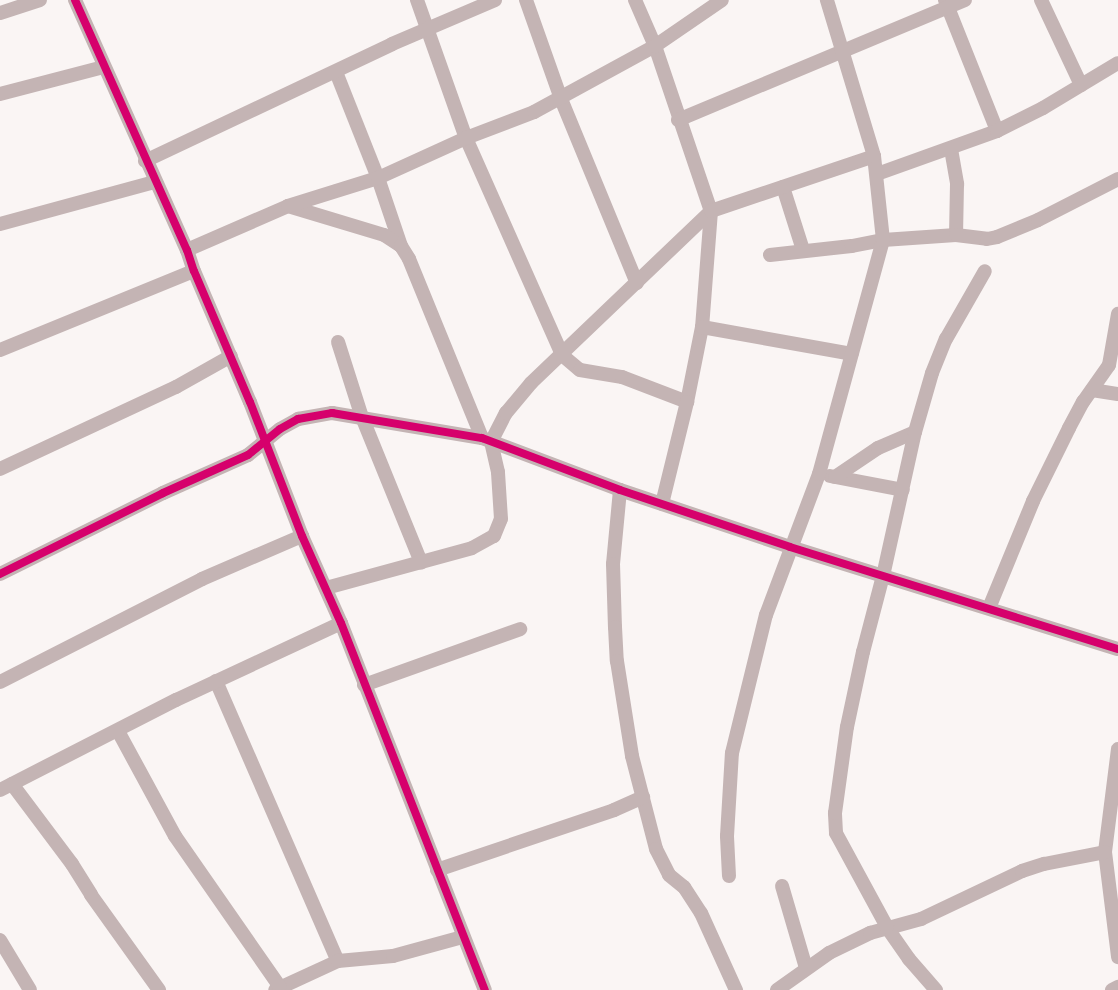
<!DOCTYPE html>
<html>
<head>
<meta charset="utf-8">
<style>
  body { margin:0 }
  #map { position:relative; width:1118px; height:990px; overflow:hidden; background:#faf5f4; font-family:"Source Sans 3",sans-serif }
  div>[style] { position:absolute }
  .minor>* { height:14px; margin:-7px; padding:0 7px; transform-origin:7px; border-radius:7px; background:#c4b4b4 }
  .cycleway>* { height:8px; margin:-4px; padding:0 4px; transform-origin:4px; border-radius:4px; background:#d6006c }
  span { translate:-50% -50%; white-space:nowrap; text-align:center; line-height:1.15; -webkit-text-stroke:4.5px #fff; paint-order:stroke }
</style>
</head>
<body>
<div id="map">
  <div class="minor">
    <i style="left:75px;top:0;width:274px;rotate:65.9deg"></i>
    <i style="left:187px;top:250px;width:22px;rotate:72deg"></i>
    <i style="left:194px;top:271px;width:142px;rotate:66.9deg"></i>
    <i style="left:250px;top:402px;width:144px;rotate:68.8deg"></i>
    <i style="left:302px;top:536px;width:95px;rotate:65.9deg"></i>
    <i style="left:341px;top:623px;width:394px;rotate:68.6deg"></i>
    <i style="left:417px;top:0;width:146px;rotate:70.5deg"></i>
    <i style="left:466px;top:138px;width:237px;rotate:66.1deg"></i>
    <i style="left:562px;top:355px;width:23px;rotate:40deg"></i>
    <i style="left:580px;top:370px;width:43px;rotate:9.5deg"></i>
    <i style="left:622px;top:377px;width:70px;rotate:21deg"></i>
    <i style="left:526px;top:0;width:105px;rotate:70.5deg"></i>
    <i style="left:561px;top:99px;width:199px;rotate:67.6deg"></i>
    <i style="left:635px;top:0;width:50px;rotate:66.5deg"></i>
    <i style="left:655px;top:46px;width:174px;rotate:71.3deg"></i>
    <i style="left:711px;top:211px;width:116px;rotate:94.4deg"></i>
    <i style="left:702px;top:327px;width:76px;rotate:101.3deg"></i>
    <i style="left:687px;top:402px;width:105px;rotate:103.8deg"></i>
    <i style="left:945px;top:0;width:141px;rotate:68.3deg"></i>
    <i style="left:1041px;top:0;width:94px;rotate:64.8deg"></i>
    <i style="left:0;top:13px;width:42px;rotate:-18deg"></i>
    <i style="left:336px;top:72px;width:114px;rotate:68.4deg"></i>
    <i style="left:378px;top:178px;width:72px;rotate:71.3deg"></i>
    <i style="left:0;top:94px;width:107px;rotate:-14.6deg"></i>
    <i style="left:678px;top:120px;width:311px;rotate:-22.7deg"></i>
    <i style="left:951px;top:149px;width:36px;rotate:80deg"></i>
    <i style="left:957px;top:184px;width:51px;rotate:91.1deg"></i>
    <i style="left:145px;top:161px;width:273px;rotate:-25.3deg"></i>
    <i style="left:392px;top:44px;width:112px;rotate:-23.1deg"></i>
    <i style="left:877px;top:174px;width:127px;rotate:-19.7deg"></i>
    <i style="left:997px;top:131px;width:51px;rotate:-26.6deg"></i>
    <i style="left:1043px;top:108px;width:87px;rotate:-31deg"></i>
    <i style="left:783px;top:187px;width:66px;rotate:72.4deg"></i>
    <i style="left:288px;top:206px;width:100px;rotate:16.8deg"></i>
    <i style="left:384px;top:235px;width:20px;rotate:33deg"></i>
    <i style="left:401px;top:246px;width:15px;rotate:58deg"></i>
    <i style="left:409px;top:259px;width:193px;rotate:67.8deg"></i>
    <i style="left:0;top:224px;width:161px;rotate:-15.2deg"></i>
    <i style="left:187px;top:250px;width:110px;rotate:-23.5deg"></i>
    <i style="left:288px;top:206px;width:94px;rotate:-17.3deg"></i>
    <i style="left:378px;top:178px;width:97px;rotate:-24.4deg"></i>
    <i style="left:466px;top:138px;width:73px;rotate:-20.9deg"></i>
    <i style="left:534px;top:112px;width:138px;rotate:-28.6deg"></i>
    <i style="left:655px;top:46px;width:81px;rotate:-34.5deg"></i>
    <i style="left:770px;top:255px;width:82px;rotate:-6.3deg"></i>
    <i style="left:852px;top:246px;width:32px;rotate:-11deg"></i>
    <i style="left:883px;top:240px;width:73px;rotate:-3.9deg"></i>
    <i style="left:956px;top:235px;width:31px;rotate:7deg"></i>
    <i style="left:987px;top:239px;width:10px;rotate:-11deg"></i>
    <i style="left:997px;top:237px;width:44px;rotate:-22.5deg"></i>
    <i style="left:1038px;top:220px;width:90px;rotate:-27.1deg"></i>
    <i style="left:702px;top:327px;width:152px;rotate:10.2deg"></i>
    <i style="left:338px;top:342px;width:79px;rotate:72.3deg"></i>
    <i style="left:362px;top:417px;width:157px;rotate:67.9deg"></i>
    <i style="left:0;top:350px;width:209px;rotate:-22.2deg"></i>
    <i style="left:1092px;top:390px;width:26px;rotate:9deg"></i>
    <i style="left:0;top:469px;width:194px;rotate:-25deg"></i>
    <i style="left:176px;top:387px;width:63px;rotate:-29.4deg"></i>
    <i style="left:830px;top:476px;width:74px;rotate:10.9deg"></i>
    <i style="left:835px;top:477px;width:52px;rotate:-34deg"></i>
    <i style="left:878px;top:448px;width:40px;rotate:-23.4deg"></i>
    <i style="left:620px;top:490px;width:74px;rotate:95.4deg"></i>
    <i style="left:613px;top:564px;width:63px;rotate:88.2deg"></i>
    <i style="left:615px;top:627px;width:34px;rotate:87deg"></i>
    <i style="left:617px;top:661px;width:96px;rotate:81deg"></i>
    <i style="left:632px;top:756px;width:96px;rotate:75.5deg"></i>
    <i style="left:656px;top:849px;width:29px;rotate:63deg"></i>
    <i style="left:669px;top:875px;width:19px;rotate:39deg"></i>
    <i style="left:684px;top:887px;width:31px;rotate:57deg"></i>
    <i style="left:701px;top:913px;width:85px;rotate:65.6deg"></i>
    <i style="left:0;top:574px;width:182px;rotate:-26.4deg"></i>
    <i style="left:163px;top:493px;width:93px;rotate:-24.1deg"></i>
    <i style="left:248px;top:455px;width:41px;rotate:-39.1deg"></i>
    <i style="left:280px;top:429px;width:21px;rotate:-29deg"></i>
    <i style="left:298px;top:419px;width:35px;rotate:-10deg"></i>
    <i style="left:332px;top:413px;width:152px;rotate:9.5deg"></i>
    <i style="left:482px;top:438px;width:147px;rotate:20.6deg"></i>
    <i style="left:620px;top:490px;width:179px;rotate:18.5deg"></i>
    <i style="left:790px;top:547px;width:343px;rotate:17.3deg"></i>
    <i style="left:326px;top:588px;width:151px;rotate:-15.3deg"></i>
    <i style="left:472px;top:548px;width:25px;rotate:-29deg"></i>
    <i style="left:494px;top:536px;width:18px;rotate:-68deg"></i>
    <i style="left:501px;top:519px;width:47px;rotate:-93.7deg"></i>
    <i style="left:498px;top:472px;width:31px;rotate:-103deg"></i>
    <i style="left:491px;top:442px;width:33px;rotate:-63deg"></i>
    <i style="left:506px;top:413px;width:39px;rotate:-50deg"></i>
    <i style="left:531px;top:383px;width:249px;rotate:-43.7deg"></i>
    <i style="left:711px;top:211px;width:172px;rotate:-18.6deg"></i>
    <i style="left:989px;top:608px;width:116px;rotate:-67.6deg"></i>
    <i style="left:1033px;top:501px;width:81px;rotate:-63.7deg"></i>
    <i style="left:1069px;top:428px;width:30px;rotate:-62deg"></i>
    <i style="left:1083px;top:402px;width:45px;rotate:-54.9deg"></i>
    <i style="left:1109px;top:365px;width:52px;rotate:-80deg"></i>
    <i style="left:216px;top:681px;width:305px;rotate:66.5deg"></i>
    <i style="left:338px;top:961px;width:69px;rotate:155.3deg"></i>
    <i style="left:0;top:682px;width:227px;rotate:-27deg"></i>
    <i style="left:202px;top:579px;width:109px;rotate:-23.3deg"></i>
    <i style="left:364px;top:685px;width:166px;rotate:-19.7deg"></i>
    <i style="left:118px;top:731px;width:119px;rotate:61.5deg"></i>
    <i style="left:175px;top:836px;width:184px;rotate:55.2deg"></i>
    <i style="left:1118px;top:749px;width:104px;rotate:97.2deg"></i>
    <i style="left:1105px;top:852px;width:106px;rotate:82.9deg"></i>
    <i style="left:12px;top:784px;width:100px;rotate:53.1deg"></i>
    <i style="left:72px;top:864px;width:36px;rotate:58deg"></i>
    <i style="left:91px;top:895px;width:117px;rotate:54.4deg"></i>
    <i style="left:0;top:790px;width:198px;rotate:-27.1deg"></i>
    <i style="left:176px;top:700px;width:182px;rotate:-25deg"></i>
    <i style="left:437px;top:870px;width:187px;rotate:-18.7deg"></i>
    <i style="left:614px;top:810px;width:32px;rotate:-24deg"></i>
    <i style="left:729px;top:876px;width:40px;rotate:-92.9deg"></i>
    <i style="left:727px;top:836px;width:83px;rotate:-86.6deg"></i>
    <i style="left:732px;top:753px;width:142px;rotate:-76.2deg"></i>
    <i style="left:766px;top:615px;width:151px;rotate:-69.4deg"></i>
    <i style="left:819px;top:474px;width:243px;rotate:-74.7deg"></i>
    <i style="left:883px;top:240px;width:84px;rotate:-96.1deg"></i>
    <i style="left:874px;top:156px;width:163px;rotate:-106.8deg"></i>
    <i style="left:782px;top:886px;width:85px;rotate:73.7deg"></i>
    <i style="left:0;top:940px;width:58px;rotate:59deg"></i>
    <i style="left:338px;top:961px;width:55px;rotate:-5.2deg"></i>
    <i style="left:393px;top:956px;width:73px;rotate:-15.2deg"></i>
    <i style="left:777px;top:990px;width:64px;rotate:-35.4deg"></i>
    <i style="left:829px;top:953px;width:46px;rotate:-26deg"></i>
    <i style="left:870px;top:933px;width:53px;rotate:-15.4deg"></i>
    <i style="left:921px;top:919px;width:112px;rotate:-25.4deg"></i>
    <i style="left:1022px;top:871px;width:23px;rotate:-18deg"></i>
    <i style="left:1044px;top:864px;width:62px;rotate:-11.1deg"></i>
    <i style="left:936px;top:990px;width:41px;rotate:-131.1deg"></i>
    <i style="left:909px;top:959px;width:39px;rotate:-125deg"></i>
    <i style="left:887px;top:927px;width:107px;rotate:-118.5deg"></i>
    <i style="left:836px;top:833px;width:20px;rotate:-93deg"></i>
    <i style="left:835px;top:813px;width:87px;rotate:-82.1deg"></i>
    <i style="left:847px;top:727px;width:77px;rotate:-78deg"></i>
    <i style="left:863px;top:652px;width:79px;rotate:-75.3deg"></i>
    <i style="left:883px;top:576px;width:148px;rotate:-77.5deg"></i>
    <i style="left:915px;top:432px;width:61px;rotate:-73.9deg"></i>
    <i style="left:932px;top:373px;width:37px;rotate:-68deg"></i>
    <i style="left:946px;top:339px;width:78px;rotate:-60.2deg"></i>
    <i style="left:1112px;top:990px;width:7px;rotate:-27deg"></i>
  </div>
  <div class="cycleway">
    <i style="left:75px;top:0;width:274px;rotate:65.9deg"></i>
    <i style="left:187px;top:250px;width:22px;rotate:72deg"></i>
    <i style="left:194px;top:271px;width:142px;rotate:66.9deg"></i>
    <i style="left:250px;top:402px;width:144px;rotate:68.8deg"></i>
    <i style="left:302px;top:536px;width:95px;rotate:65.9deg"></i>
    <i style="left:341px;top:623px;width:394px;rotate:68.6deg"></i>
    <i style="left:0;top:574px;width:182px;rotate:-26.4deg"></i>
    <i style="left:163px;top:493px;width:93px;rotate:-24.1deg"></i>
    <i style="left:248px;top:455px;width:41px;rotate:-39.1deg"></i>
    <i style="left:280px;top:429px;width:21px;rotate:-29deg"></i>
    <i style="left:298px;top:419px;width:35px;rotate:-10deg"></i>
    <i style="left:332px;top:413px;width:152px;rotate:9.5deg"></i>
    <i style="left:482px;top:438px;width:147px;rotate:20.6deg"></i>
    <i style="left:620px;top:490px;width:179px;rotate:18.5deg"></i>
    <i style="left:790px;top:547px;width:343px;rotate:17.3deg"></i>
  </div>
</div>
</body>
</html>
